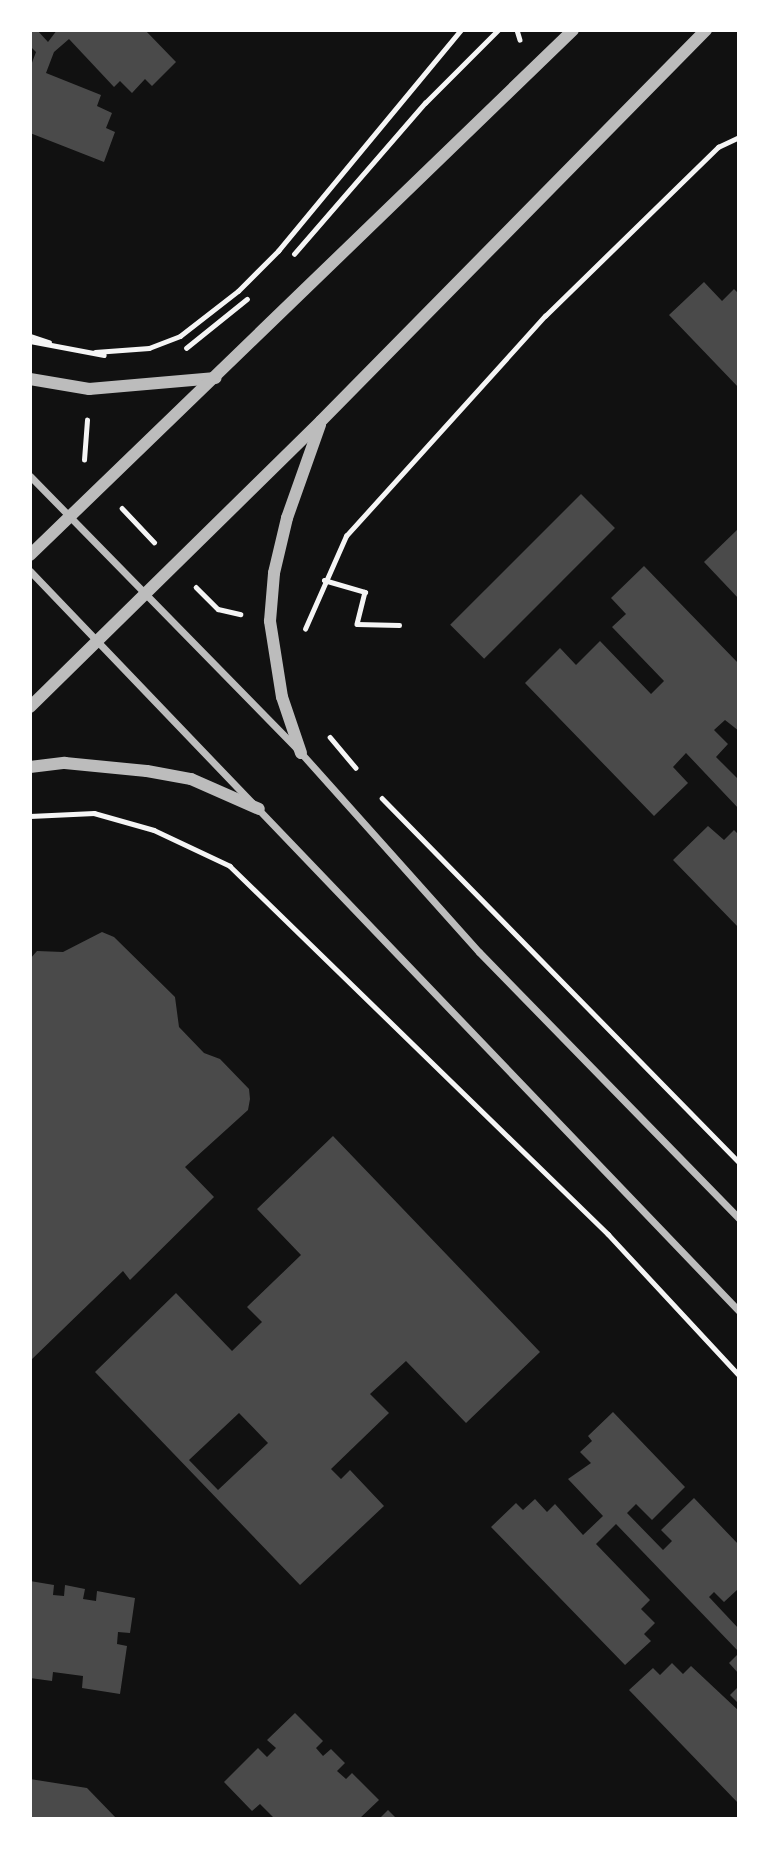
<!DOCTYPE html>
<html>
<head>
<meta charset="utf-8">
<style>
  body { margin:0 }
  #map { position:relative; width:769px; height:1849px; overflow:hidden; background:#111; font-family:Rubik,sans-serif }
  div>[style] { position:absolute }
  .building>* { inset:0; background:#4a4a4a; transform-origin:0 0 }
  .path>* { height:4.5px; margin:-2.25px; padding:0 2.25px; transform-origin:2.25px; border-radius:2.25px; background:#f5f5f5 }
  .minor>* { height:7px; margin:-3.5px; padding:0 3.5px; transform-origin:3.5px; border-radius:3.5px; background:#bcbcbc }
  .tertiary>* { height:12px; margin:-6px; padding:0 6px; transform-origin:6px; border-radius:6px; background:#bcbcbc }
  span { translate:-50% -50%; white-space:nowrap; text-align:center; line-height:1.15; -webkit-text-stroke:5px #fff; paint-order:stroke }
  .frame { position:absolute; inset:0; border:32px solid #fff; pointer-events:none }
</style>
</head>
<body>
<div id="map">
  <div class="building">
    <i style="clip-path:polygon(30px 30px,37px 30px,48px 42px,57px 30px,145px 30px,176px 62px,152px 86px,145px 79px,132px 93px,120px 81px,114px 87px,69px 39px,54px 52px,46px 73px,101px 95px,97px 106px,112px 113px,106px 128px,115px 132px,104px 162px,30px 133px,30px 68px,36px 52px,30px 46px)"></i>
    <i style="clip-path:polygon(704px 282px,722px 301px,734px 289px,739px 294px,739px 388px,669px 315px)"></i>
    <i style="left:581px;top:494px;width:48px;height:185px;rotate:45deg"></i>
    <i style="clip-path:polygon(739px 528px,739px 599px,704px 562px)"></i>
    <i style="clip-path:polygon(644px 566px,739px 664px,739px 731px,725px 720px,714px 730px,728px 744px,716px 757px,739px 780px,739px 809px,686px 753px,673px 767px,688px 783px,654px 816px,525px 683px,560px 648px,576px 665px,600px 641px,651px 694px,664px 681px,612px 627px,626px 614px,611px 598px)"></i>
    <i style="clip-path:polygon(708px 826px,724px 840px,734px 830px,739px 835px,739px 928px,673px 860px)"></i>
    <i style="clip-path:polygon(102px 932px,114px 937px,175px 997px,179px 1027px,204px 1053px,220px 1059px,249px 1089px,250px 1099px,248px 1110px,185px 1167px,214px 1197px,130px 1280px,123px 1271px,30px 1361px,30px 959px,37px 951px,63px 952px)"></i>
    <i style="clip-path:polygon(evenodd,333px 1136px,540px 1352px,466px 1423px,406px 1361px,370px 1394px,389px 1413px,331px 1469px,341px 1479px,350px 1470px,384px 1506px,300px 1585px,95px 1372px,176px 1293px,232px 1351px,262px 1322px,247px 1307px,301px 1255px,257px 1209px,333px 1136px,239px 1413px,268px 1443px,218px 1490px,189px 1460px,239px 1413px)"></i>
    <i style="clip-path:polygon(613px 1412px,685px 1487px,652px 1520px,636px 1504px,627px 1513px,663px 1550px,672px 1541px,661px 1530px,694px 1498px,739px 1545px,739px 1593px,737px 1590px,724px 1602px,714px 1592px,709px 1597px,739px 1629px,739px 1652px,616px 1524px,596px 1544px,650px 1600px,641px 1609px,655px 1623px,644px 1634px,651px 1641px,625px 1665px,491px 1527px,516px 1503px,523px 1510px,535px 1499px,547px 1512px,555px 1504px,583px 1535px,603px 1516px,568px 1479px,591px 1463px,580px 1452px,592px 1441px,588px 1436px)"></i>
    <i style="clip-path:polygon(30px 1581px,54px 1585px,53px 1595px,64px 1596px,65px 1585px,85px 1589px,83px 1599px,96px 1601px,97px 1591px,135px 1598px,130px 1633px,118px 1632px,117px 1644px,127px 1646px,120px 1694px,82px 1688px,83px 1676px,53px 1672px,52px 1681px,30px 1678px)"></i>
    <i style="clip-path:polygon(739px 1653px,739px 1674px,729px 1663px)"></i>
    <i style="clip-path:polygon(672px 1663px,683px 1674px,691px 1666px,739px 1711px,739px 1804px,629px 1690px,653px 1668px,660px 1675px)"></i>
    <i style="clip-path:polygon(739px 1686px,739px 1704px,730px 1695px)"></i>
    <i style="clip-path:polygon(295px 1713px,323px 1741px,316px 1748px,323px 1756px,331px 1749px,345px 1763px,337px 1771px,346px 1779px,352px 1773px,379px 1800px,359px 1819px,275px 1819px,260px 1804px,252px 1811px,224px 1782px,258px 1748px,267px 1757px,276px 1748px,267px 1740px)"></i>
    <i style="clip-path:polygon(30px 1779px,87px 1788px,117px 1819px,30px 1819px)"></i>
    <i style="clip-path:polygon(388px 1810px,397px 1819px,379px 1819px)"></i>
  </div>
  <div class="path">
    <i style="left:517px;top:30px;width:10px;rotate:73deg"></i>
    <i style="left:294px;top:254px;width:200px;rotate:-49.1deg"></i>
    <i style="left:425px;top:103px;width:103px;rotate:-45deg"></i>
    <i style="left:30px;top:336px;width:20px;rotate:18deg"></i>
    <i style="left:30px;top:341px;width:75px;rotate:10.7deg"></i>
    <i style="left:186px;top:348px;width:78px;rotate:-38.8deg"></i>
    <i style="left:95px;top:352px;width:54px;rotate:-4.2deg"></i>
    <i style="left:149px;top:348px;width:33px;rotate:-21deg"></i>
    <i style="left:180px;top:336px;width:73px;rotate:-37.8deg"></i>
    <i style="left:238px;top:291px;width:57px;rotate:-45deg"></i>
    <i style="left:278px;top:251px;width:287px;rotate:-50.4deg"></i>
    <i style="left:84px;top:460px;width:40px;rotate:-85.7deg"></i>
    <i style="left:122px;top:508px;width:47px;rotate:46.7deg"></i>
    <i style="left:324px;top:580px;width:43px;rotate:16.3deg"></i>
    <i style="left:365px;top:592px;width:33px;rotate:104deg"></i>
    <i style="left:357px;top:624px;width:42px;rotate:1.4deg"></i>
    <i style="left:196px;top:587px;width:31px;rotate:45deg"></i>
    <i style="left:218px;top:609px;width:23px;rotate:13deg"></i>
    <i style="left:305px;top:629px;width:102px;rotate:-66.2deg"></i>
    <i style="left:346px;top:536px;width:297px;rotate:-47.9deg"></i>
    <i style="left:545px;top:316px;width:242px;rotate:-44.3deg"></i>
    <i style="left:718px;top:147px;width:23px;rotate:-25deg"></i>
    <i style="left:330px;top:737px;width:40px;rotate:50deg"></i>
    <i style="left:382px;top:798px;width:510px;rotate:45.56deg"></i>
    <i style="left:30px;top:816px;width:64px;rotate:-2.7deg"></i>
    <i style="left:94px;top:813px;width:62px;rotate:15.8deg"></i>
    <i style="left:154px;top:830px;width:84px;rotate:25.3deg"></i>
    <i style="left:230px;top:866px;width:528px;rotate:44.23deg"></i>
    <i style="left:608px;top:1234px;width:192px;rotate:47.1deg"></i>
  </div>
  <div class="minor">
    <i style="left:30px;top:476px;width:388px;rotate:45.6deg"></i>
    <i style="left:301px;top:753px;width:267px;rotate:48.2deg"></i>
    <i style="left:479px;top:952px;width:372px;rotate:45.7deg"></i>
    <i style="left:30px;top:571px;width:1025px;rotate:46.23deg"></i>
  </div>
  <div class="tertiary">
    <i style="left:30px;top:379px;width:60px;rotate:9.6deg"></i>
    <i style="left:89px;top:389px;width:127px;rotate:-5deg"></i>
    <i style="left:30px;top:555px;width:755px;rotate:-44.03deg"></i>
    <i style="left:30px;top:707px;width:408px;rotate:-44.5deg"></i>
    <i style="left:321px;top:421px;width:549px;rotate:-45.44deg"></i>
    <i style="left:301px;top:753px;width:59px;rotate:-108.7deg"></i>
    <i style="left:282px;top:697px;width:77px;rotate:-99deg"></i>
    <i style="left:270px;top:621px;width:48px;rotate:-85.2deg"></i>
    <i style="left:274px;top:573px;width:57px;rotate:-76.7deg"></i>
    <i style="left:287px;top:518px;width:99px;rotate:-70.5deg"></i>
    <i style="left:30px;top:767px;width:35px;rotate:-7deg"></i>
    <i style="left:65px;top:763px;width:82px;rotate:5.6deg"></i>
    <i style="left:147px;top:771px;width:45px;rotate:10.3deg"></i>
    <i style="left:191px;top:779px;width:74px;rotate:23.8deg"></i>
  </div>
  <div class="frame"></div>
</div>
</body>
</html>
